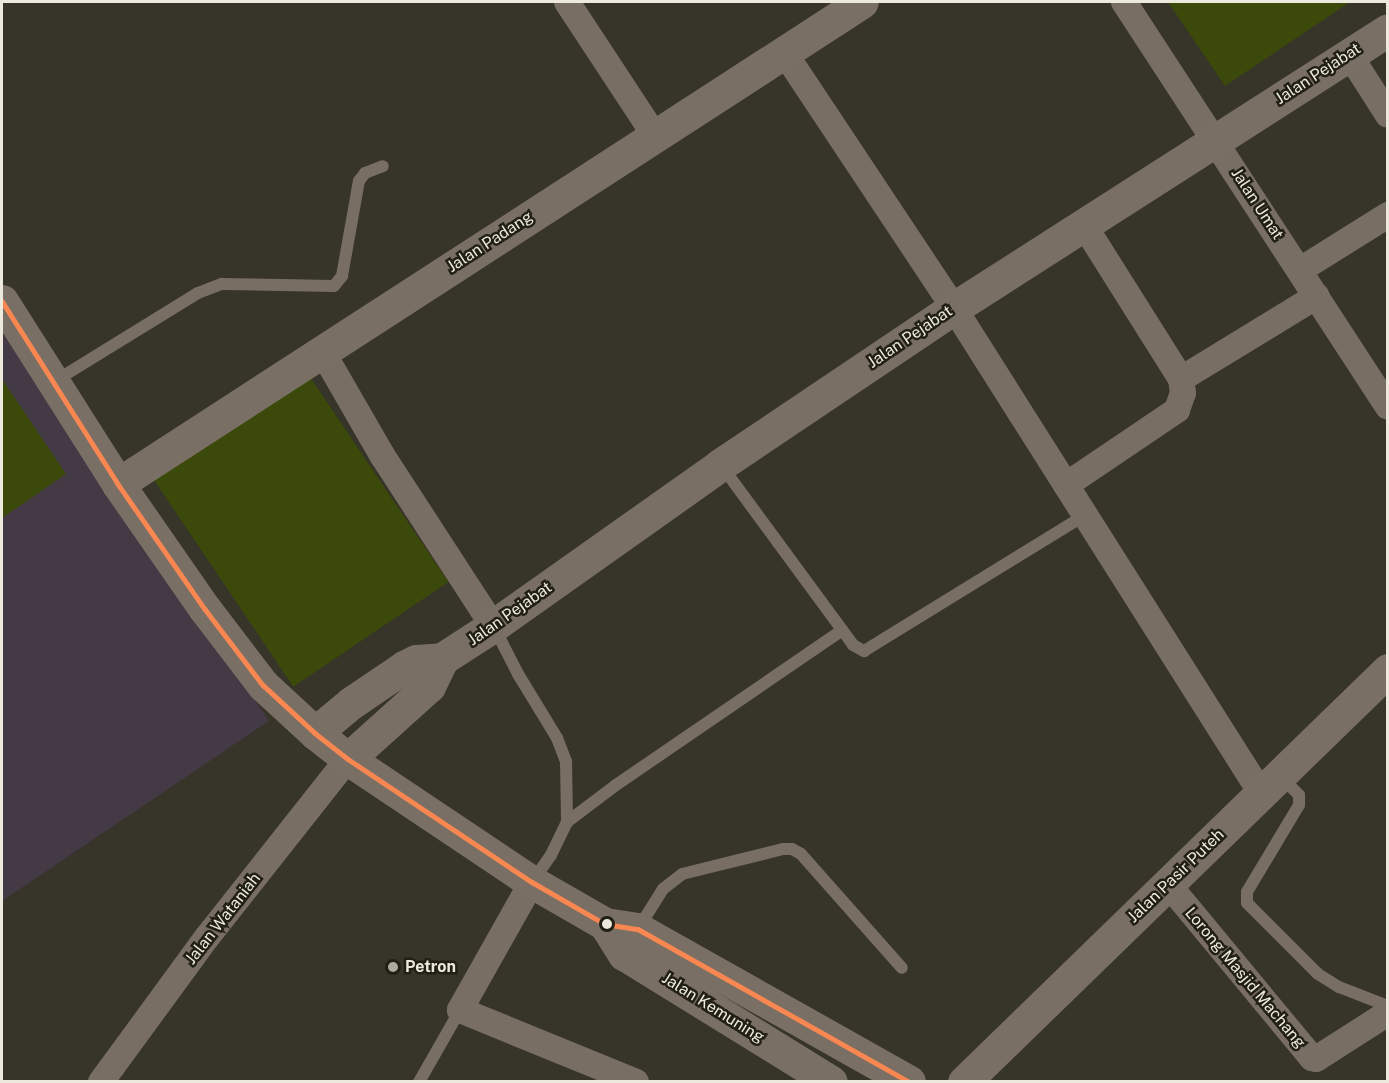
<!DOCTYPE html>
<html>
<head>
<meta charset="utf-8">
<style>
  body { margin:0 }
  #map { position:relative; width:1389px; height:1083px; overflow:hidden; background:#373429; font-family:"Public Sans",sans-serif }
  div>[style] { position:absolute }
  .education>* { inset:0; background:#443a46 }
  .green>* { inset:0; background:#3b4a0a; transform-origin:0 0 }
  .lane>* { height:12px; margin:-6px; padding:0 6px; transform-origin:6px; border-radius:6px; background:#786e64 }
  .street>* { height:26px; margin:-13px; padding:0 13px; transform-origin:13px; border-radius:13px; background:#786e64 }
  .secondary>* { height:33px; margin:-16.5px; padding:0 16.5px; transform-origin:16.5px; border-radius:16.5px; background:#7a6f64 }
  .bus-1>* { height:4.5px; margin:-2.25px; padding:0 2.25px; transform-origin:2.25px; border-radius:2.25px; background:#f88751 }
  .dots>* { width:16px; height:16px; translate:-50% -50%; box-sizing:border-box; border:3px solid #211f16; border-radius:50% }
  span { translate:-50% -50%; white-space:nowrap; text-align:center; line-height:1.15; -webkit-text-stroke:5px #211f16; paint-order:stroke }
  .street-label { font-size:16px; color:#edeadd }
  .poi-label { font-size:16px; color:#edeadd; font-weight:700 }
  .left { translate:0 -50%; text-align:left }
  .frame { position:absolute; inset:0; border:3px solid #edeadd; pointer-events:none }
</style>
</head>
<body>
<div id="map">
  <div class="education">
    <i style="clip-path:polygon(2px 320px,269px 721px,2px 901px)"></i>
  </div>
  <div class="green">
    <i style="clip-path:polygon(1168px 2px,1350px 2px,1225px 86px)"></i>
    <i style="left:308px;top:374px;width:251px;height:187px;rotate:56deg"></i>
    <i style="clip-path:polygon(2px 379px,66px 474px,2px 518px)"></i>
  </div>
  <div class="lane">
    <i style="left:55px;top:381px;width:168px;rotate:-31.6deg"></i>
    <i style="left:198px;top:293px;width:26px;rotate:-21deg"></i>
    <i style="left:222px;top:284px;width:112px;rotate:1deg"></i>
    <i style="left:334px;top:286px;width:13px;rotate:-51deg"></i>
    <i style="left:342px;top:276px;width:97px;rotate:-79.9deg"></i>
    <i style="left:359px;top:181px;width:10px;rotate:-53deg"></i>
    <i style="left:365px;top:173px;width:19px;rotate:-21deg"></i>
    <i style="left:721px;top:465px;width:223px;rotate:53.7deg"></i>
    <i style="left:853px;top:645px;width:13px;rotate:29deg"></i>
    <i style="left:864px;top:651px;width:259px;rotate:-31.6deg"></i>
    <i style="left:494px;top:627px;width:53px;rotate:62.9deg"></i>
    <i style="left:518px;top:674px;width:75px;rotate:58.6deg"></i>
    <i style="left:557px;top:738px;width:26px;rotate:69deg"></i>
    <i style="left:566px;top:762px;width:60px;rotate:89deg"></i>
    <i style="left:567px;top:822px;width:37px;rotate:116deg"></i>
    <i style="left:551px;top:855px;width:33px;rotate:125deg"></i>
    <i style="left:1280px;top:776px;width:27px;rotate:45deg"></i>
    <i style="left:1299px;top:795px;width:10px;rotate:90deg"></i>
    <i style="left:1299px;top:805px;width:101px;rotate:120.9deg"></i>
    <i style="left:1247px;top:892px;width:11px;rotate:90deg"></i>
    <i style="left:1247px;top:903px;width:100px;rotate:45deg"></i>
    <i style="left:1318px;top:974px;width:25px;rotate:32deg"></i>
    <i style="left:1339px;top:987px;width:53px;rotate:21.2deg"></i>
    <i style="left:567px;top:822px;width:61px;rotate:-37.1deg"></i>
    <i style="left:616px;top:785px;width:274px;rotate:-34.4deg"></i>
    <i style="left:638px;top:929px;width:47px;rotate:-58deg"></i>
    <i style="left:663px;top:889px;width:24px;rotate:-38deg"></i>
    <i style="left:682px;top:874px;width:104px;rotate:-13.9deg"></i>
    <i style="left:783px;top:849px;width:9px"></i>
    <i style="left:792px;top:849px;width:10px;rotate:29deg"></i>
    <i style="left:801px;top:854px;width:152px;rotate:48.5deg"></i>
    <i style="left:419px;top:1082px;width:83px;rotate:-60.3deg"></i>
  </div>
  <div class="street">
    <i style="left:567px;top:2px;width:160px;rotate:56.7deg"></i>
    <i style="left:1124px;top:2px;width:483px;rotate:56.9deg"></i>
    <i style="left:784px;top:52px;width:307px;rotate:56.4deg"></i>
    <i style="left:954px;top:308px;width:574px;rotate:57.67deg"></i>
    <i style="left:1349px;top:54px;width:72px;rotate:57.4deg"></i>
    <i style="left:1084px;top:225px;width:182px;rotate:57.8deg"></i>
    <i style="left:1300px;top:270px;width:104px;rotate:-32deg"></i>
    <i style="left:322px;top:351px;width:120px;rotate:60deg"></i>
    <i style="left:382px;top:455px;width:204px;rotate:57deg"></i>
    <i style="left:1066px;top:485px;width:134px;rotate:-34deg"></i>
    <i style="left:1177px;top:410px;width:18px;rotate:-71deg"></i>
    <i style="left:1183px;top:393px;width:14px;rotate:-98deg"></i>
    <i style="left:1181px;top:379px;width:159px;rotate:-31.4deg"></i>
    <i style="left:532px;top:882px;width:147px;rotate:119.4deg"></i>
    <i style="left:460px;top:1010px;width:190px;rotate:22.2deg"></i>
    <i style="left:1168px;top:884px;width:226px;rotate:50.4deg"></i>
    <i style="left:1312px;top:1058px;width:4px;rotate:14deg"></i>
    <i style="left:1316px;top:1059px;width:85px;rotate:-32.6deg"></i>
    <i style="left:101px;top:1082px;width:181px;rotate:-53.8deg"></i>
    <i style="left:208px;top:936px;width:226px;rotate:-51.7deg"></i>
  </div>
  <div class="secondary">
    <i style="left:2px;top:301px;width:217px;rotate:57.6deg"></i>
    <i style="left:118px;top:484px;width:152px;rotate:55.2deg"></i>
    <i style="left:205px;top:609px;width:96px;rotate:52.7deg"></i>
    <i style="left:263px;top:685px;width:71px;rotate:42.7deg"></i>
    <i style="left:315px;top:733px;width:42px;rotate:38.2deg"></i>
    <i style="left:348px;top:759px;width:221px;rotate:33.8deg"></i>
    <i style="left:532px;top:882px;width:84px;rotate:29.9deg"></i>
    <i style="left:605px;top:924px;width:33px;rotate:9deg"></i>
    <i style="left:638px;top:929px;width:311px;rotate:29.4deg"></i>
    <i style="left:118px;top:484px;width:886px;rotate:-32.94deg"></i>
    <i style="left:315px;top:733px;width:47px;rotate:-39.8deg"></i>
    <i style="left:351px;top:703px;width:64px;rotate:-34.2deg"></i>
    <i style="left:404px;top:667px;width:13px;rotate:-27deg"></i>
    <i style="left:416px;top:661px;width:26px;rotate:-4deg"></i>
    <i style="left:442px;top:659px;width:61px;rotate:-32.9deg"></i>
    <i style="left:493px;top:626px;width:278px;rotate:-35.3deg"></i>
    <i style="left:720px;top:465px;width:282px;rotate:-33.9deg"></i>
    <i style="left:954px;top:308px;width:515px;rotate:-32.64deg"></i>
    <i style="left:348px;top:759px;width:109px;rotate:-42deg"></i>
    <i style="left:429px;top:686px;width:30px;rotate:-64deg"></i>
    <i style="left:605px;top:924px;width:36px;rotate:58deg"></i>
    <i style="left:624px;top:954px;width:243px;rotate:31.7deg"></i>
    <i style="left:964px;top:1082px;width:591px;rotate:-44.18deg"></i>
  </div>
  <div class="bus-1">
    <i style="left:2px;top:301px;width:217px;rotate:57.6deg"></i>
    <i style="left:118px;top:484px;width:152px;rotate:55.2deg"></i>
    <i style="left:205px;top:609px;width:96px;rotate:52.7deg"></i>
    <i style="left:263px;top:685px;width:71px;rotate:42.7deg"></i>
    <i style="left:315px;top:733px;width:42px;rotate:38.2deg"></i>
    <i style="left:348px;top:759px;width:221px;rotate:33.8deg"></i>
    <i style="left:532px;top:882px;width:84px;rotate:29.9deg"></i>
    <i style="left:605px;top:924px;width:33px;rotate:9deg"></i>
    <i style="left:638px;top:929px;width:311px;rotate:29.4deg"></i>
  </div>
  <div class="dots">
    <i style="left:607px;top:924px;background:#edeadd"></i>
    <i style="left:393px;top:967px;background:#adaa9e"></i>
  </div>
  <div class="street-label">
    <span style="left:1318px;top:74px;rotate:-33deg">Jalan Pejabat</span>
    <span style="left:1257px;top:204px;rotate:57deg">Jalan Umat</span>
    <span style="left:490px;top:242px;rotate:-33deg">Jalan Padang</span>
    <span style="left:910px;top:337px;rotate:-34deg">Jalan Pejabat</span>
    <span style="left:510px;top:614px;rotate:-35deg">Jalan Pejabat</span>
    <span style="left:1176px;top:876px;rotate:-44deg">Jalan Pasir Puteh</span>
    <span style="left:223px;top:919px;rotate:-52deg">Jalan Wataniah</span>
    <span style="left:1245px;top:978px;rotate:50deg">Lorong Masjid Machang</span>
    <span style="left:713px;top:1008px;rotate:32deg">Jalan Kemuning</span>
  </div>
  <div class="poi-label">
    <span class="left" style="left:405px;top:967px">Petron</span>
  </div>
  <div class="frame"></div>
</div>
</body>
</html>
